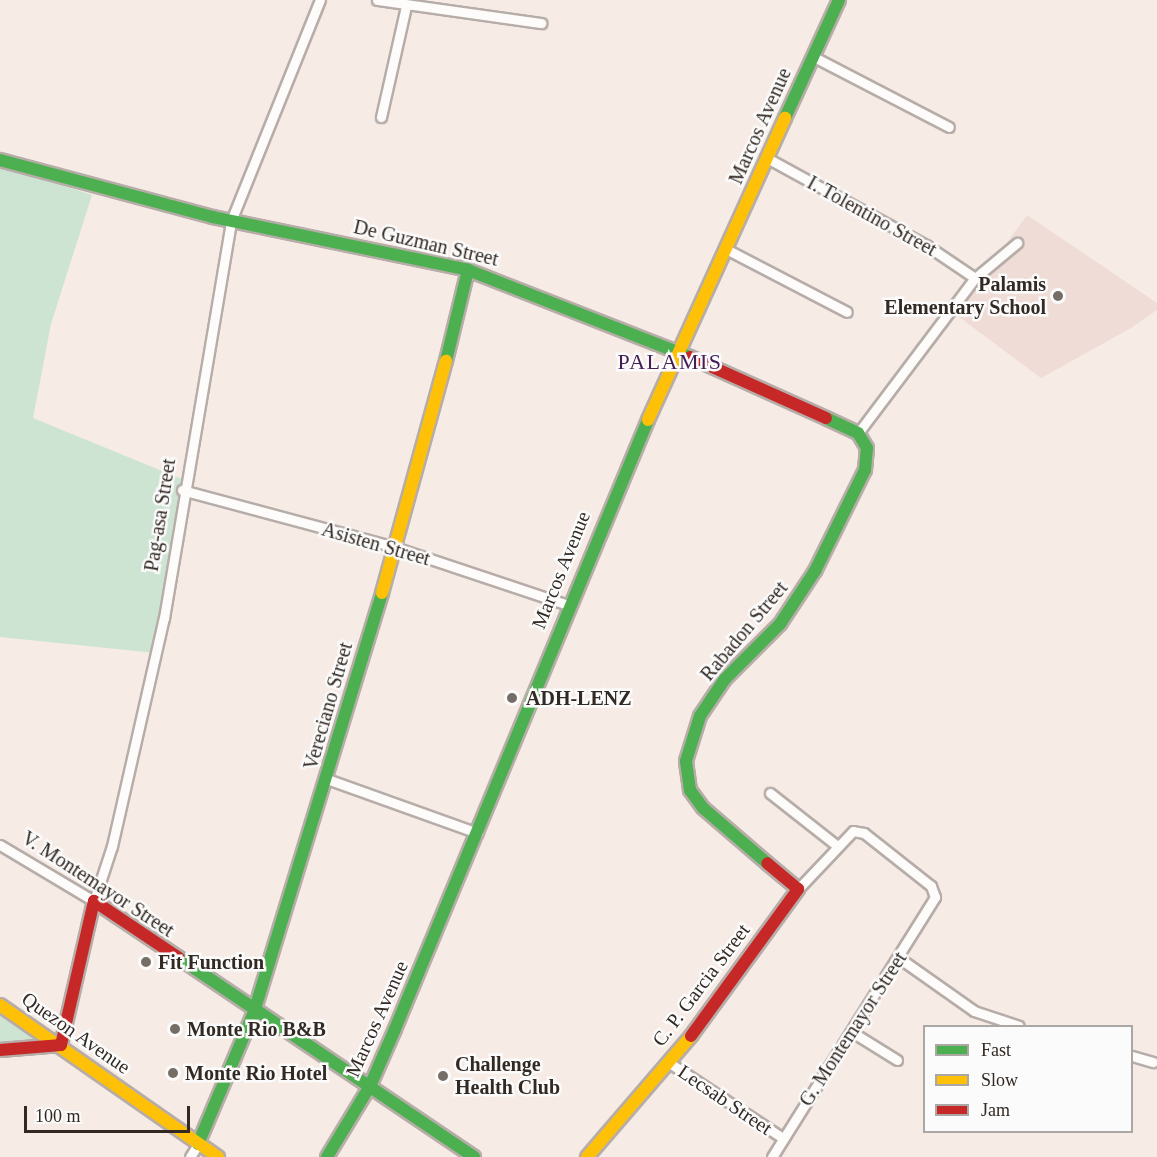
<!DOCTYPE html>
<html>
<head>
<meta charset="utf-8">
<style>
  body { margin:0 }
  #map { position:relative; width:1157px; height:1157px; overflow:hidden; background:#f6ebe5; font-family:"Times New Roman",serif }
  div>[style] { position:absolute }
  .education>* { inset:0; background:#efdcd7 }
  .green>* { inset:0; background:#cee4d3 }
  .roads { filter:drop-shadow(2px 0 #b7ada8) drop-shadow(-2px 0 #b7ada8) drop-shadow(0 2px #b7ada8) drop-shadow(0 -2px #b7ada8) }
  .street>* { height:9px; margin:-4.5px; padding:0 4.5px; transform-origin:4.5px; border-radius:4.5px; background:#fefcfb }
  .fast>* { height:12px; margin:-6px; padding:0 6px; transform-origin:6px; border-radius:6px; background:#4caf50 }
  .slow>* { height:12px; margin:-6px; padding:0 6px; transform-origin:6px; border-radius:6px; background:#ffc107 }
  .jam>* { height:12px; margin:-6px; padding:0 6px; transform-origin:6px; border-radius:6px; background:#c62828 }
  .dots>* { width:16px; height:16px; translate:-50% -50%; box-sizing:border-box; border:3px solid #fbfbfb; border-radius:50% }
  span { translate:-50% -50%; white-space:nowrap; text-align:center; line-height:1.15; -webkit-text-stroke:5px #fbfbfb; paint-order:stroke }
  .street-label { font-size:20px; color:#322923 }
  .poi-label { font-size:20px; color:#322923; font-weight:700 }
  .right { translate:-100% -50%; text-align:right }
  .left { translate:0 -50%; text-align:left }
  .quarter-label { font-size:22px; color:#421e55; letter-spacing:1.5px }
  .legend { position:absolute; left:923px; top:1025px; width:210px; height:108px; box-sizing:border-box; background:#fbfbfb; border:2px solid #aba7a5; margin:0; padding:8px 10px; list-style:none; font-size:18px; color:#322923 }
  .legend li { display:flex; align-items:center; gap:12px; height:30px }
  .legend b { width:30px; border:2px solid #aba7a5 }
  .scale { position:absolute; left:24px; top:1106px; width:166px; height:27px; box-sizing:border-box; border:3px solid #322923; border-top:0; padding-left:8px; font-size:18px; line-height:21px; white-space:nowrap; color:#322923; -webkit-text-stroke:4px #fbfbfb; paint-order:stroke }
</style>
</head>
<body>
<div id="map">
  <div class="education">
    <i style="clip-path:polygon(1027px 215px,1157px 303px,1157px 310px,1131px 328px,1041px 378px,955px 314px)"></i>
  </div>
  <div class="green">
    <i style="clip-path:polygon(0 165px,92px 195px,51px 324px,33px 418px,184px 480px,155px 653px,0 637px)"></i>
    <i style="clip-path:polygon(0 1009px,43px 1038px,0 1044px)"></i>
  </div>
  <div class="roads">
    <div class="street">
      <i style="left:377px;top:0;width:166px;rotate:8deg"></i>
      <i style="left:812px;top:56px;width:154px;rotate:27.4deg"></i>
      <i style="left:381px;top:117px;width:114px;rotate:-77.3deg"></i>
      <i style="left:767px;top:158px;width:181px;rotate:28.7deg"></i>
      <i style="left:926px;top:245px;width:59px;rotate:34deg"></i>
      <i style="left:726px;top:249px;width:136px;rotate:27.5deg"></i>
      <i style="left:858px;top:433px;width:194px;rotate:-53deg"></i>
      <i style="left:975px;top:278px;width:55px;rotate:-39.8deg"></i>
      <i style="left:182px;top:490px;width:220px;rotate:15deg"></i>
      <i style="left:394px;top:547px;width:183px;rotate:18.4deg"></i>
      <i style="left:327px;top:779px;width:160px;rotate:19.7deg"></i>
      <i style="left:770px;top:793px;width:84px;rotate:38.2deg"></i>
      <i style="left:0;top:845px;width:109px;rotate:30.8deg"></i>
      <i style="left:94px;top:901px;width:58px;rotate:-71.9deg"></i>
      <i style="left:112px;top:846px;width:234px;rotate:-77.2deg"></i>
      <i style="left:164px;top:618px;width:403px;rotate:-80.4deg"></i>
      <i style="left:231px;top:221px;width:238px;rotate:-68.1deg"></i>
      <i style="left:899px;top:958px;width:92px;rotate:35.2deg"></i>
      <i style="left:974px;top:1011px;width:47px;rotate:18.4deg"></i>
      <i style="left:852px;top:1032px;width:53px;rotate:31.9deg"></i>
      <i style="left:1132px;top:1056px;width:22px;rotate:16deg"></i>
      <i style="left:668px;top:1062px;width:138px;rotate:33.5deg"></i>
      <i style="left:190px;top:1157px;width:15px;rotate:-58deg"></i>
      <i style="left:772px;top:1157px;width:307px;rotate:-57.9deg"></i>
      <i style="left:935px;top:897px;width:12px;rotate:-110deg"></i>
      <i style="left:931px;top:886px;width:85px;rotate:-141.7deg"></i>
      <i style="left:864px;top:833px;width:11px;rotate:-170deg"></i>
      <i style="left:853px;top:831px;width:80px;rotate:133.5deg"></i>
    </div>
    <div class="fast">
      <i style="left:785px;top:118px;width:130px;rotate:-65.4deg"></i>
      <i style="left:0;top:160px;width:220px;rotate:15deg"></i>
      <i style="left:213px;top:217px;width:260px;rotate:11.7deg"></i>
      <i style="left:468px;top:270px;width:238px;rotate:21.4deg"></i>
      <i style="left:446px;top:361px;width:94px;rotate:-76.4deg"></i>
      <i style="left:767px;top:863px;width:84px;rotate:-139.3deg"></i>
      <i style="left:703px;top:808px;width:22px;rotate:-126deg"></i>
      <i style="left:690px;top:790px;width:29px;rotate:-98deg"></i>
      <i style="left:686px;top:761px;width:47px;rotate:-72.7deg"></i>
      <i style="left:700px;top:716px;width:45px;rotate:-56deg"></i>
      <i style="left:725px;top:679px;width:78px;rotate:-45deg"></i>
      <i style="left:780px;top:624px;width:64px;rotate:-56.6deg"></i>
      <i style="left:815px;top:571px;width:113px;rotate:-63.7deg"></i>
      <i style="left:865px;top:470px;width:22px;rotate:-85deg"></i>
      <i style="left:867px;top:448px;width:17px;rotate:-121deg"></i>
      <i style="left:858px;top:433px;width:35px;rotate:-155deg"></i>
      <i style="left:179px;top:958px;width:356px;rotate:34deg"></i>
      <i style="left:198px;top:1144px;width:143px;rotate:-67deg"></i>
      <i style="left:254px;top:1012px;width:438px;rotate:-73deg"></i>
      <i style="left:327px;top:1157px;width:83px;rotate:-58.8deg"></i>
      <i style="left:370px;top:1086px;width:62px;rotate:-66.3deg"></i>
      <i style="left:395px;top:1029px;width:659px;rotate:-67.44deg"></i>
    </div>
    <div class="slow">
      <i style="left:648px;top:420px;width:332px;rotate:-65.6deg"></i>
      <i style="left:382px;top:593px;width:241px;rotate:-74.6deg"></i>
      <i style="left:0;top:1005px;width:266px;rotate:34.9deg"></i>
      <i style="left:587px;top:1157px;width:160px;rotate:-49.3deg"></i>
    </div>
    <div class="jam">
      <i style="left:690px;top:357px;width:149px;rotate:24.2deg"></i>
      <i style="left:691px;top:1036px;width:182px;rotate:-53.9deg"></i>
      <i style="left:798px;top:889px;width:40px;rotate:-140deg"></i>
      <i style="left:0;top:1050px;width:61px;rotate:-4.7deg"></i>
      <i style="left:61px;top:1045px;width:148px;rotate:-77.1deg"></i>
      <i style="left:94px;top:901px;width:102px;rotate:33.8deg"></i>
    </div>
  </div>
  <div class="dots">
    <i style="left:1058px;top:296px;background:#776d67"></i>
    <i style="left:512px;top:698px;background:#776d67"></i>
    <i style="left:146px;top:962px;background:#776d67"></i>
    <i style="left:175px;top:1029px;background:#776d67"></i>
    <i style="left:173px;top:1073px;background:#776d67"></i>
    <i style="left:443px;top:1076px;background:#776d67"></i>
  </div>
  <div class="street-label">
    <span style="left:760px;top:126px;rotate:-66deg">Marcos Avenue</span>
    <span style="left:872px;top:216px;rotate:29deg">I. Tolentino Street</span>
    <span style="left:426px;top:243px;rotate:13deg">De Guzman Street</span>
    <span style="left:160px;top:515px;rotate:-81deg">Pag-asa Street</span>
    <span style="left:376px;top:544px;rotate:16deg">Asisten Street</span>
    <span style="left:561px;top:570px;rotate:-68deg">Marcos Avenue</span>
    <span style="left:744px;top:631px;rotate:-50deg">Rabadon Street</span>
    <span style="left:328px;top:706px;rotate:-74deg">Vereciano Street</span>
    <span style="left:98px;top:884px;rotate:33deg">V. Montemayor Street</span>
    <span style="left:701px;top:985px;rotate:-53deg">C. P. Garcia Street</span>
    <span style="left:377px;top:1019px;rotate:-66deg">Marcos Avenue</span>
    <span style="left:853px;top:1029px;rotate:-57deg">G. Montemayor Street</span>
    <span style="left:76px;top:1033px;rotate:35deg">Quezon Avenue</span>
    <span style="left:725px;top:1100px;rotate:34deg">Lecsab Street</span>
  </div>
  <div class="poi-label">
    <span class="right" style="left:1046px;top:296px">Palamis<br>Elementary School</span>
    <span class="left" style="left:526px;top:698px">ADH-LENZ</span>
    <span class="left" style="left:158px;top:962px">Fit Function</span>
    <span class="left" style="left:187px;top:1029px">Monte Rio B&amp;B</span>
    <span class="left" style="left:455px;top:1076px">Challenge<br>Health Club</span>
    <span class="left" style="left:185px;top:1073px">Monte Rio Hotel</span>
  </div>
  <div class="quarter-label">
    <span style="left:670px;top:362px">PALAMIS</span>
  </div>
  <ul class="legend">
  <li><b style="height:8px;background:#4caf50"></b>Fast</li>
  <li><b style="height:8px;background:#ffc107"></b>Slow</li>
  <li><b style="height:8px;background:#c62828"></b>Jam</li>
  </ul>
  <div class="scale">100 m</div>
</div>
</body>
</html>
